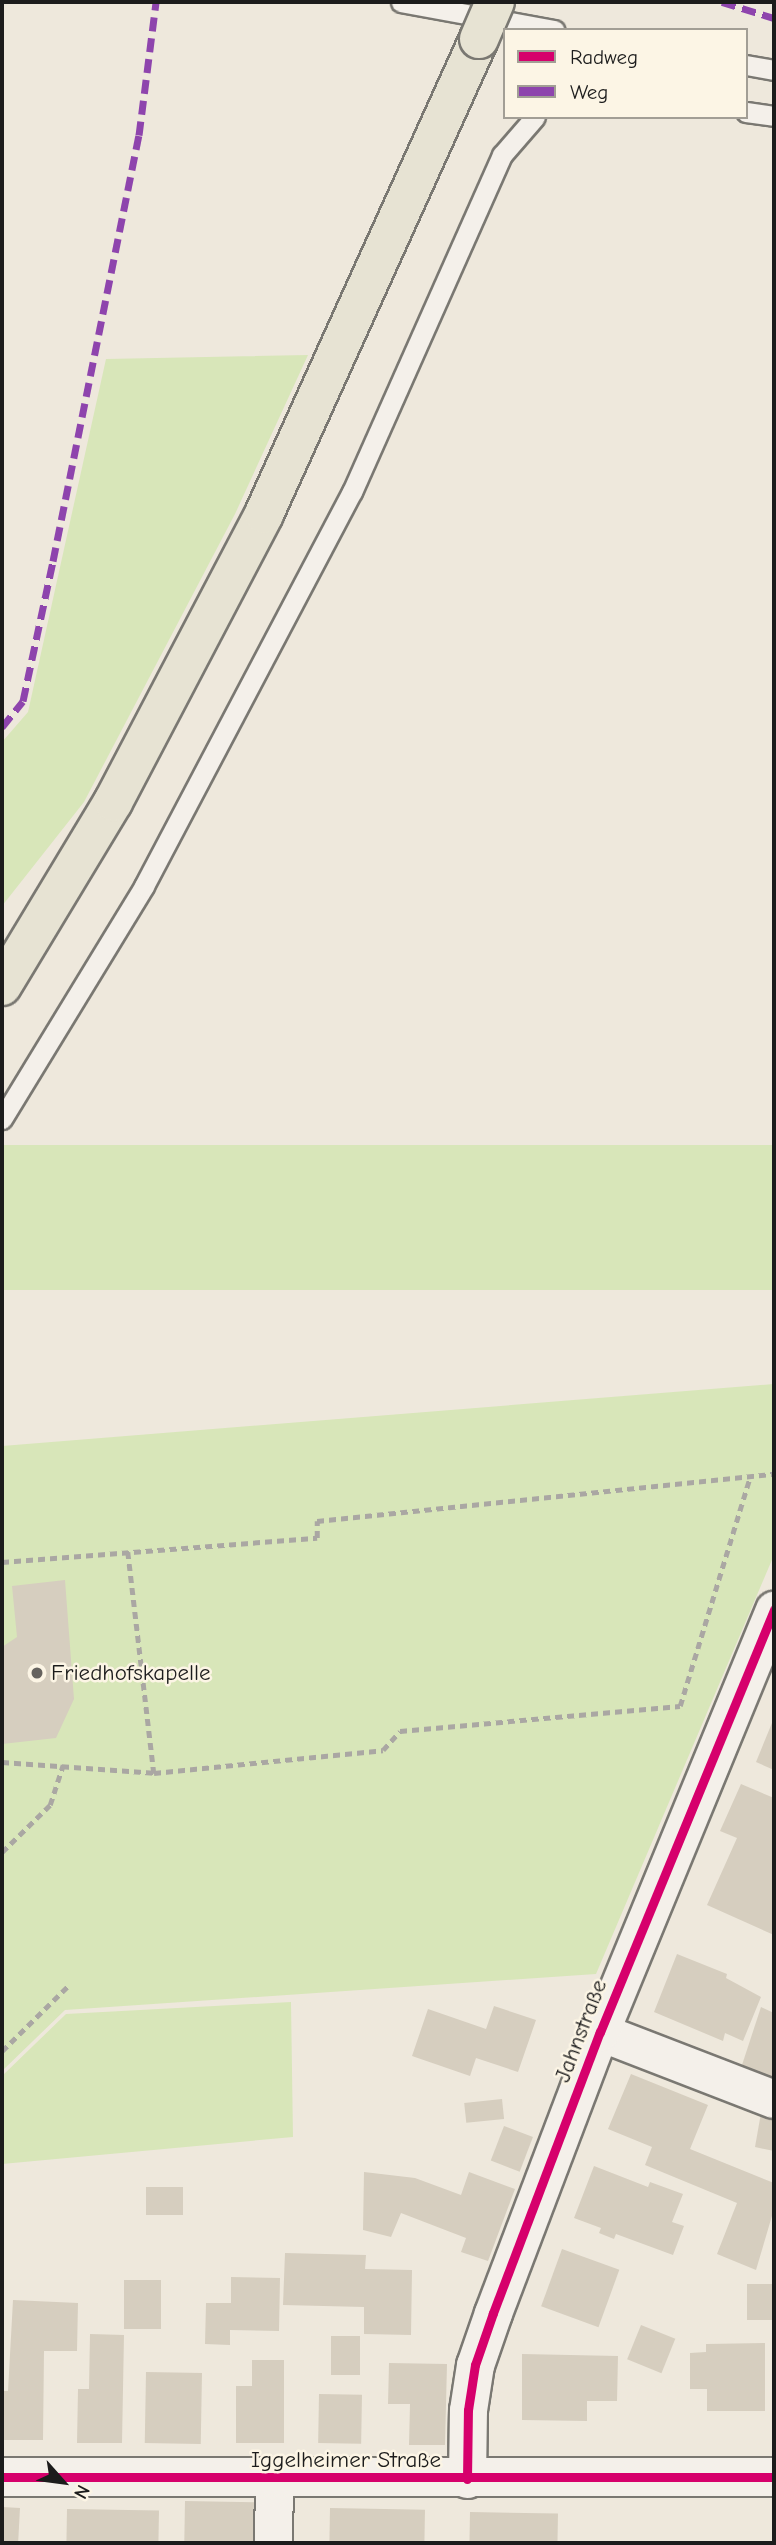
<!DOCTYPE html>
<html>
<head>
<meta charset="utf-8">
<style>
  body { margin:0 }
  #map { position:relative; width:776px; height:2545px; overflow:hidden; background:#eee8dc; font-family:"Comic Neue",sans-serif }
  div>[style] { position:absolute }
  .green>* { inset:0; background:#d8e6b9; transform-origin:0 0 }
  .building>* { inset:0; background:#d6cebf; transform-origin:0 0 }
  .path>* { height:4.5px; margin-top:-2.25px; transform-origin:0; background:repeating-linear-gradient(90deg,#aaa7a3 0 7px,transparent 0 12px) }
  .roads { filter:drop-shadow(2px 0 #7a7872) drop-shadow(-2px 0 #7a7872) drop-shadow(0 2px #7a7872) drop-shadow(0 -2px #7a7872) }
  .service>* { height:19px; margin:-9.5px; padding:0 9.5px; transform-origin:9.5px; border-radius:9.5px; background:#f4f0ea }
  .minor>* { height:37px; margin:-18.5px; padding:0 18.5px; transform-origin:18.5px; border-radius:18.5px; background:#f4f0ea }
  .tertiary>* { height:38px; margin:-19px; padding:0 19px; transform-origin:19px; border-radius:19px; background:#f4f0ea }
  .primary>* { height:38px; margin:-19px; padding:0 19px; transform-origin:19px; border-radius:19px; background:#e7e3d3 }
  .bridges { filter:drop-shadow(2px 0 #7a7872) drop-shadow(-2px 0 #7a7872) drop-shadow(0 2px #7a7872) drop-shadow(0 -2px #7a7872) }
  .primary-bridge>* { height:38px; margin:-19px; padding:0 19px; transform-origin:19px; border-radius:19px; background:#e7e3d3 }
  .quiet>* { height:7px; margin-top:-3.5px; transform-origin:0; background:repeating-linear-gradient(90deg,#8e44ad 0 14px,transparent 0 21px) }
  .cycleway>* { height:9px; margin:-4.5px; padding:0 4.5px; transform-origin:4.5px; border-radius:4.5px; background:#d6006c }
  .dots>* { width:19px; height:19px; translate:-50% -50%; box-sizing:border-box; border:4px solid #fcf5e5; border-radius:50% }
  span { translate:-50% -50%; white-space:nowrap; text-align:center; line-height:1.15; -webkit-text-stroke:5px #fcf5e5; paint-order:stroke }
  .poi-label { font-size:23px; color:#1c1c1c }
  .left { translate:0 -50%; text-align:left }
  .street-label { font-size:23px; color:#1c1c1c }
  .frame { position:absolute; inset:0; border:4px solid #1c1c1c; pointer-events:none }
  .legend { position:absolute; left:503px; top:28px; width:245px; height:91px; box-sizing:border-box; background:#fcf5e5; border:2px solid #a29e95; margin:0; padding:9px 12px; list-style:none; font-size:21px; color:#1c1c1c }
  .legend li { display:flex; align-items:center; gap:14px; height:35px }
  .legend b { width:35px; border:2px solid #a29e95 }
  .north { position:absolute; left:28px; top:2447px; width:70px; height:70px; -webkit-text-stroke:5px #fcf5e5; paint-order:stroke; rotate:118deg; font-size:19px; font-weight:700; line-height:28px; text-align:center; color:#1c1c1c }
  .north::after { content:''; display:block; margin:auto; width:24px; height:32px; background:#1c1c1c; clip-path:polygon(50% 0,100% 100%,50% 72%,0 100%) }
</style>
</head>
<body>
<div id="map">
  <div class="green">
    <i style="clip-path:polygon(308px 355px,235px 514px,84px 802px,2px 906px,2px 742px,28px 712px,106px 359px)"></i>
    <i style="left:774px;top:1145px;width:145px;height:774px;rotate:90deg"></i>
    <i style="clip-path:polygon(774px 1384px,774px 1555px,596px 1974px,65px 2010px,2px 2071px,2px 1446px)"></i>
    <i style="clip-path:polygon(291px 2002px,293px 2137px,2px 2164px,2px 2076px,66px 2014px)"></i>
  </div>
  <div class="building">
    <i style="clip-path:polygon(65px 1580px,74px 1699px,56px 1738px,2px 1744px,2px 1647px,17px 1637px,12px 1586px)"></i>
    <i style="clip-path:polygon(774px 1718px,774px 1770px,756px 1762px)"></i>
    <i style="clip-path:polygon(741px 1784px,774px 1798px,774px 1935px,707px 1905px,737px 1838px,720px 1831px)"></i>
    <i style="clip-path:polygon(677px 1954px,727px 1974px,726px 1978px,761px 1997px,743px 2041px,725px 2033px,723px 2041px,654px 2012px)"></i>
    <i style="clip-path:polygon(494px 2006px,536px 2020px,518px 2072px,476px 2058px,470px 2076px,412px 2056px,428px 2009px,486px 2029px)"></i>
    <i style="clip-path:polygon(761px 2007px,774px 2013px,774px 2078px,742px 2065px)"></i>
    <i style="clip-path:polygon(631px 2074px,708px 2105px,690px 2149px,774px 2183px,774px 2209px,756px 2270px,717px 2254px,737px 2203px,645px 2165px,652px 2147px,608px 2129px)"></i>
    <i style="left:502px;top:2099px;width:20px;height:38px;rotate:84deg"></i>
    <i style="clip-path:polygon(761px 2113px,774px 2116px,774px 2151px,755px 2147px)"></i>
    <i style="left:504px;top:2126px;width:31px;height:37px;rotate:21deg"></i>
    <i style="clip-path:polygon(594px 2166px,648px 2187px,650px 2182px,683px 2194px,672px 2222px,684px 2226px,673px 2255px,616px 2234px,614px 2239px,599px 2233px,601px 2228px,574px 2218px)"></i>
    <i style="clip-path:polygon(364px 2172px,415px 2178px,461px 2195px,469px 2172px,515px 2189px,488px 2261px,461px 2252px,466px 2238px,401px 2213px,391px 2237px,363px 2230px)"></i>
    <i style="left:146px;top:2187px;width:37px;height:28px"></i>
    <i style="left:562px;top:2249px;width:61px;height:61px;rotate:20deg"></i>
    <i style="clip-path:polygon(285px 2253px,366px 2255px,365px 2269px,412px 2270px,411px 2335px,364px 2334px,364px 2307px,283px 2305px)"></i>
    <i style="clip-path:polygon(231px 2277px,280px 2278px,279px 2331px,230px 2330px,230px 2345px,205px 2344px,206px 2303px,231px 2303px)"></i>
    <i style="left:124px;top:2280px;width:37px;height:49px"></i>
    <i style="left:747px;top:2284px;width:27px;height:36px"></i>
    <i style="clip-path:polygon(13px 2300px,78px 2303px,77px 2351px,44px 2351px,43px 2440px,2px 2440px,2px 2391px,8px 2391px)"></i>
    <i style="left:641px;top:2325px;width:37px;height:37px;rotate:22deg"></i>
    <i style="clip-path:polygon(90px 2334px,124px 2335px,122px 2443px,77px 2443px,78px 2389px,89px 2389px)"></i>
    <i style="left:331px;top:2336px;width:29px;height:39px"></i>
    <i style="clip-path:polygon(765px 2343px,765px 2411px,707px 2411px,707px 2389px,690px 2389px,690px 2353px,706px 2352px,706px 2344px)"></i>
    <i style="clip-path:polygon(522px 2354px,618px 2356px,617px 2401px,587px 2401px,587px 2421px,522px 2420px)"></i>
    <i style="clip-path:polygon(252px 2360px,284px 2360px,284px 2443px,236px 2443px,236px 2386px,252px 2386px)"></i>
    <i style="clip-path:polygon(389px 2363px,447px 2364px,445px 2445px,409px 2445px,410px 2404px,388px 2404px)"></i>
    <i style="left:146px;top:2372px;width:56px;height:71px;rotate:1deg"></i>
    <i style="left:319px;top:2394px;width:43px;height:49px;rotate:1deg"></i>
    <i style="left:185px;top:2501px;width:69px;height:42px;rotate:1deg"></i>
    <i style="left:2px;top:2507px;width:18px;height:36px;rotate:3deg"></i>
    <i style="left:330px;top:2508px;width:95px;height:35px;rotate:1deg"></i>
    <i style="left:67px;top:2509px;width:92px;height:34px;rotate:1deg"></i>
    <i style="left:470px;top:2512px;width:88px;height:31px;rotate:1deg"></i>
  </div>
  <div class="path">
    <i style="left:128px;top:1552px;width:223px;rotate:83.3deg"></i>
    <i style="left:154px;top:1773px;width:230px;rotate:-5.7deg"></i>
    <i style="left:383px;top:1750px;width:25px;rotate:-48deg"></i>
    <i style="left:400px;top:1731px;width:281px;rotate:-5.1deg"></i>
    <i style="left:680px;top:1706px;width:236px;rotate:-73deg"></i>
    <i style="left:2px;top:1562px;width:316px;rotate:-4.4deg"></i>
    <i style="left:317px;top:1538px;width:17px;rotate:-90deg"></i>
    <i style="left:317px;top:1521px;width:459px;rotate:-5.9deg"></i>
    <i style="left:2px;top:1762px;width:152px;rotate:4.1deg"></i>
    <i style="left:2px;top:1852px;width:67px;rotate:-44.4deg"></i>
    <i style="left:50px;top:1805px;width:42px;rotate:-72deg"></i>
    <i style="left:2px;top:2051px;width:94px;rotate:-44.6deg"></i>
  </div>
  <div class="roads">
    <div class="service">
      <i style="left:401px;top:2px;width:156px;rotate:10.4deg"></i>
      <i style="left:746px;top:65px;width:28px;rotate:10deg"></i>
      <i style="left:746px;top:112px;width:28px;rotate:8deg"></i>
      <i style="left:2px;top:1119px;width:273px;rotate:-58.6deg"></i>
      <i style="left:144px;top:886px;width:446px;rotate:-62.2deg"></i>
      <i style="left:352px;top:492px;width:369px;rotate:-66deg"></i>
      <i style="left:502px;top:155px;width:50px;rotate:-49deg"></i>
    </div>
    <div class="minor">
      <i style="left:600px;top:2032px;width:186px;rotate:21.1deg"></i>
      <i style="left:467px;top:2479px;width:69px;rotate:-89.2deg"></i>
      <i style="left:468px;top:2410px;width:46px;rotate:-81.2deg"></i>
      <i style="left:475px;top:2365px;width:55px;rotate:-70.9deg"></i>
      <i style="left:493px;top:2313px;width:301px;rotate:-69.2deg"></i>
      <i style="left:600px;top:2032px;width:457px;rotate:-67.6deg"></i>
      <i style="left:273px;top:2543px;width:64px;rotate:-89.1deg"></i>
    </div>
    <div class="tertiary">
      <i style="left:2px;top:2477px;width:772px"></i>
    </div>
    <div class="primary">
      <i style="left:2px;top:986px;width:215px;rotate:-58.9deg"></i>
      <i style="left:113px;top:802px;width:325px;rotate:-62.3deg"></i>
      <i style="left:264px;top:514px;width:521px;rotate:-65.65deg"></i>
    </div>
  </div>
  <div class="bridges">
    <div class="primary-bridge">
      <i style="left:479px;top:39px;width:40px;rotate:-66.6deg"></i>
    </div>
  </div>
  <div class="quiet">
    <i style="left:722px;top:2px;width:54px;rotate:17.1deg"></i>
    <i style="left:2px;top:727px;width:33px;rotate:-51deg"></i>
    <i style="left:23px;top:701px;width:143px;rotate:-77.9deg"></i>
    <i style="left:53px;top:561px;width:435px;rotate:-78.6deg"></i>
    <i style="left:139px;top:135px;width:134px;rotate:-82.7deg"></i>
  </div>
  <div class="cycleway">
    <i style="left:2px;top:2477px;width:772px"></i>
    <i style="left:467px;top:2479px;width:69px;rotate:-89.2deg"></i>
    <i style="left:468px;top:2410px;width:46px;rotate:-81.2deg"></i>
    <i style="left:475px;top:2365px;width:55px;rotate:-70.9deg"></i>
    <i style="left:493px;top:2313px;width:301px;rotate:-69.2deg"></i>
    <i style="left:600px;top:2032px;width:457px;rotate:-67.6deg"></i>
  </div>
  <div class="dots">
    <i style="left:37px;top:1673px;background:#66635f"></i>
  </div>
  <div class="poi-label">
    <span class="left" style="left:51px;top:1673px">Friedhofskapelle</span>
  </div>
  <div class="street-label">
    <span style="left:581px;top:2031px;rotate:-69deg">Jahnstraße</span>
    <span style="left:346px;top:2460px">Iggelheimer Straße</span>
  </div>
  <div class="frame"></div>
  <ul class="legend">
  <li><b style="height:9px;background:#d6006c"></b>Radweg</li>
  <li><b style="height:9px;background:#8e44ad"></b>Weg</li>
  </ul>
  <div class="north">N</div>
</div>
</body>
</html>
